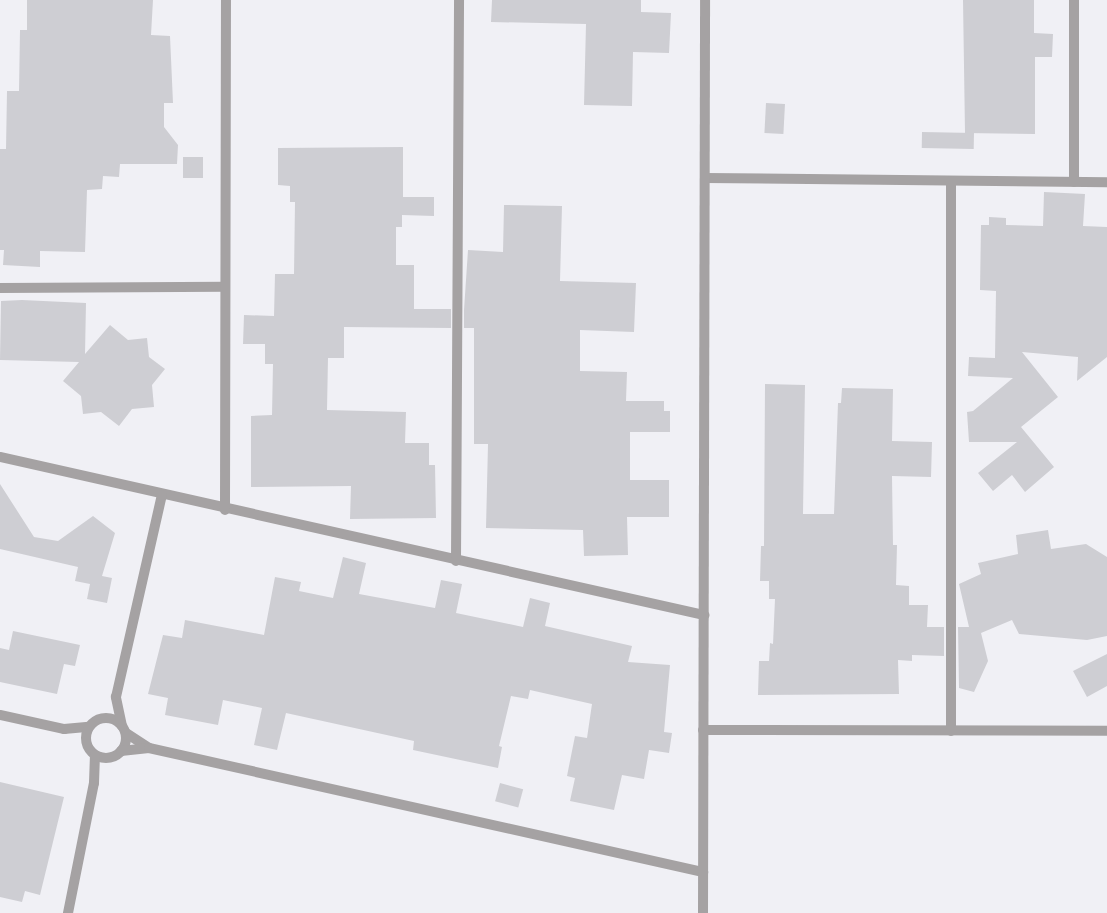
<!DOCTYPE html>
<html>
<head>
<meta charset="utf-8">
<style>
  body { margin:0 }
  #map { position:relative; width:1107px; height:913px; overflow:hidden; background:#f0f0f5; font-family:Quicksand,sans-serif }
  div>[style] { position:absolute }
  .building>* { inset:0; background:#ceced3; transform-origin:0 0 }
  .minor>* { height:10px; margin:-5px; padding:0 5px; transform-origin:5px; border-radius:5px; background:#a5a2a3 }
  .minor>.ring { margin:-5px; padding:0; box-sizing:content-box; background:none; border:10px solid #a5a2a3; border-radius:50% }
  span { translate:-50% -50%; white-space:nowrap; text-align:center; line-height:1.15; -webkit-text-stroke:3px #fdfdfe; paint-order:stroke }
</style>
</head>
<body>
<div id="map">
  <div class="building">
    <i style="clip-path:polygon(27px 0,153px 0,151px 35px,170px 36px,173px 103px,164px 103px,164px 127px,178px 145px,177px 164px,120px 164px,119px 177px,103px 176px,102px 189px,87px 190px,85px 252px,40px 251px,40px 267px,3px 265px,4px 250px,0 250px,0 149px,6px 149px,7px 91px,19px 91px,20px 30px,27px 30px)"></i>
    <i style="clip-path:polygon(492px 0,641px 0,641px 12px,671px 13px,669px 53px,633px 52px,632px 106px,584px 105px,586px 24px,491px 22px)"></i>
    <i style="clip-path:polygon(963px 0,1034px 0,1034px 33px,1053px 34px,1052px 57px,1035px 57px,1035px 134px,965px 133px)"></i>
    <i style="left:766px;top:103px;width:19px;height:30px;rotate:3deg"></i>
    <i style="left:922px;top:132px;width:52px;height:16px;rotate:1deg"></i>
    <i style="clip-path:polygon(403px 147px,403px 197px,434px 197px,434px 216px,402px 215px,402px 227px,396px 227px,396px 265px,414px 265px,414px 309px,451px 309px,451px 328px,344px 327px,344px 358px,328px 358px,327px 410px,406px 412px,405px 443px,429px 443px,429px 465px,435px 465px,436px 518px,350px 519px,351px 486px,251px 487px,251px 416px,272px 415px,273px 364px,265px 364px,265px 344px,243px 344px,244px 315px,274px 316px,275px 274px,294px 274px,295px 202px,290px 202px,290px 186px,278px 185px,278px 148px)"></i>
    <i style="left:183px;top:157px;width:20px;height:21px"></i>
    <i style="clip-path:polygon(1044px 192px,1085px 194px,1083px 226px,1107px 227px,1107px 357px,1077px 381px,1078px 357px,1022px 352px,1058px 397px,1021px 427px,1054px 467px,1025px 492px,1012px 475px,993px 491px,978px 473px,1017px 442px,969px 442px,967px 412px,973px 411px,1013px 378px,968px 376px,969px 357px,995px 358px,996px 291px,980px 290px,981px 225px,989px 225px,989px 217px,1006px 218px,1006px 225px,1043px 226px)"></i>
    <i style="clip-path:polygon(504px 205px,562px 206px,560px 281px,636px 283px,634px 332px,580px 330px,580px 371px,627px 372px,626px 401px,664px 401px,664px 411px,670px 411px,670px 432px,630px 432px,630px 480px,669px 480px,669px 517px,627px 517px,628px 555px,584px 556px,583px 530px,486px 528px,488px 444px,474px 444px,474px 328px,464px 328px,464px 310px,468px 250px,503px 252px)"></i>
    <i style="clip-path:polygon(22px 300px,86px 303px,85px 354px,110px 325px,128px 340px,147px 338px,149px 357px,165px 369px,152px 385px,154px 407px,132px 409px,119px 426px,101px 412px,83px 414px,81px 396px,63px 381px,79px 362px,0 360px,1px 301px)"></i>
    <i style="clip-path:polygon(765px 384px,805px 385px,803px 514px,834px 514px,838px 403px,841px 403px,842px 388px,893px 389px,892px 441px,932px 442px,931px 477px,892px 476px,893px 545px,897px 545px,896px 585px,909px 586px,909px 605px,928px 605px,927px 627px,944px 627px,944px 656px,912px 655px,912px 661px,898px 660px,899px 694px,758px 695px,759px 661px,769px 661px,770px 643px,773px 644px,775px 599px,769px 599px,769px 581px,760px 581px,761px 546px,764px 546px)"></i>
    <i style="clip-path:polygon(0 484px,34px 537px,58px 541px,93px 516px,115px 533px,102px 576px,112px 578px,107px 603px,87px 599px,90px 584px,75px 581px,78px 567px,0 549px)"></i>
    <i style="clip-path:polygon(1048px 530px,1051px 549px,1086px 544px,1107px 557px,1107px 636px,1087px 640px,1019px 634px,1012px 620px,981px 633px,988px 661px,974px 692px,959px 688px,958px 627px,969px 627px,959px 584px,981px 574px,978px 563px,1018px 554px,1016px 535px)"></i>
    <i style="clip-path:polygon(343px 557px,366px 563px,359px 594px,435px 608px,441px 580px,462px 584px,456px 613px,523px 627px,530px 598px,550px 603px,545px 626px,632px 646px,628px 662px,670px 665px,664px 732px,672px 733px,669px 753px,649px 750px,644px 779px,622px 775px,614px 810px,570px 801px,575px 778px,567px 776px,575px 736px,587px 738px,592px 704px,530px 690px,528px 699px,511px 696px,499px 746px,502px 747px,498px 768px,413px 750px,414px 741px,286px 713px,277px 750px,254px 745px,262px 708px,223px 700px,218px 725px,165px 715px,168px 698px,148px 694px,163px 635px,182px 638px,185px 620px,264px 635px,275px 577px,301px 582px,299px 591px,333px 598px)"></i>
    <i style="clip-path:polygon(13px 631px,80px 645px,75px 666px,64px 664px,57px 694px,0 682px,0 648px,9px 650px)"></i>
    <i style="clip-path:polygon(1107px 654px,1107px 686px,1087px 697px,1073px 671px)"></i>
    <i style="clip-path:polygon(0 782px,64px 797px,40px 895px,25px 891px,22px 902px,0 897px)"></i>
    <i style="left:500px;top:783px;width:24px;height:19px;rotate:15deg"></i>
  </div>
  <div class="minor">
    <i style="left:705px;top:178px;width:402px;rotate:0.6deg"></i>
    <i style="left:951px;top:181px;width:550px;rotate:90deg"></i>
    <i style="left:1074px;top:182px;width:182px;rotate:-90deg"></i>
    <i style="left:0;top:288px;width:225px;rotate:-0.3deg"></i>
    <i style="left:0;top:457px;width:722px;rotate:12.65deg"></i>
    <i style="left:225px;top:510px;width:510px;rotate:-89.89deg"></i>
    <i style="left:456px;top:561px;width:561px;rotate:-89.69deg"></i>
    <i style="left:0;top:715px;width:66px;rotate:12.3deg"></i>
    <i style="left:64px;top:729px;width:25px;rotate:-5deg"></i>
    <i class="ring" style="left:86px;top:718px;width:30px;height:30px"></i>
    <i style="left:122px;top:726px;width:30px;rotate:-102deg"></i>
    <i style="left:116px;top:697px;width:207px;rotate:-77.2deg"></i>
    <i style="left:703px;top:730px;width:404px;rotate:0.1deg"></i>
    <i style="left:126px;top:733px;width:27px;rotate:33deg"></i>
    <i style="left:121px;top:751px;width:28px;rotate:-6deg"></i>
    <i style="left:149px;top:748px;width:568px;rotate:12.62deg"></i>
    <i style="left:68px;top:913px;width:133px;rotate:-78.7deg"></i>
    <i style="left:94px;top:783px;width:28px;rotate:-88deg"></i>
    <i style="left:703px;top:913px;width:913px;rotate:-89.87deg"></i>
  </div>
</div>
</body>
</html>
